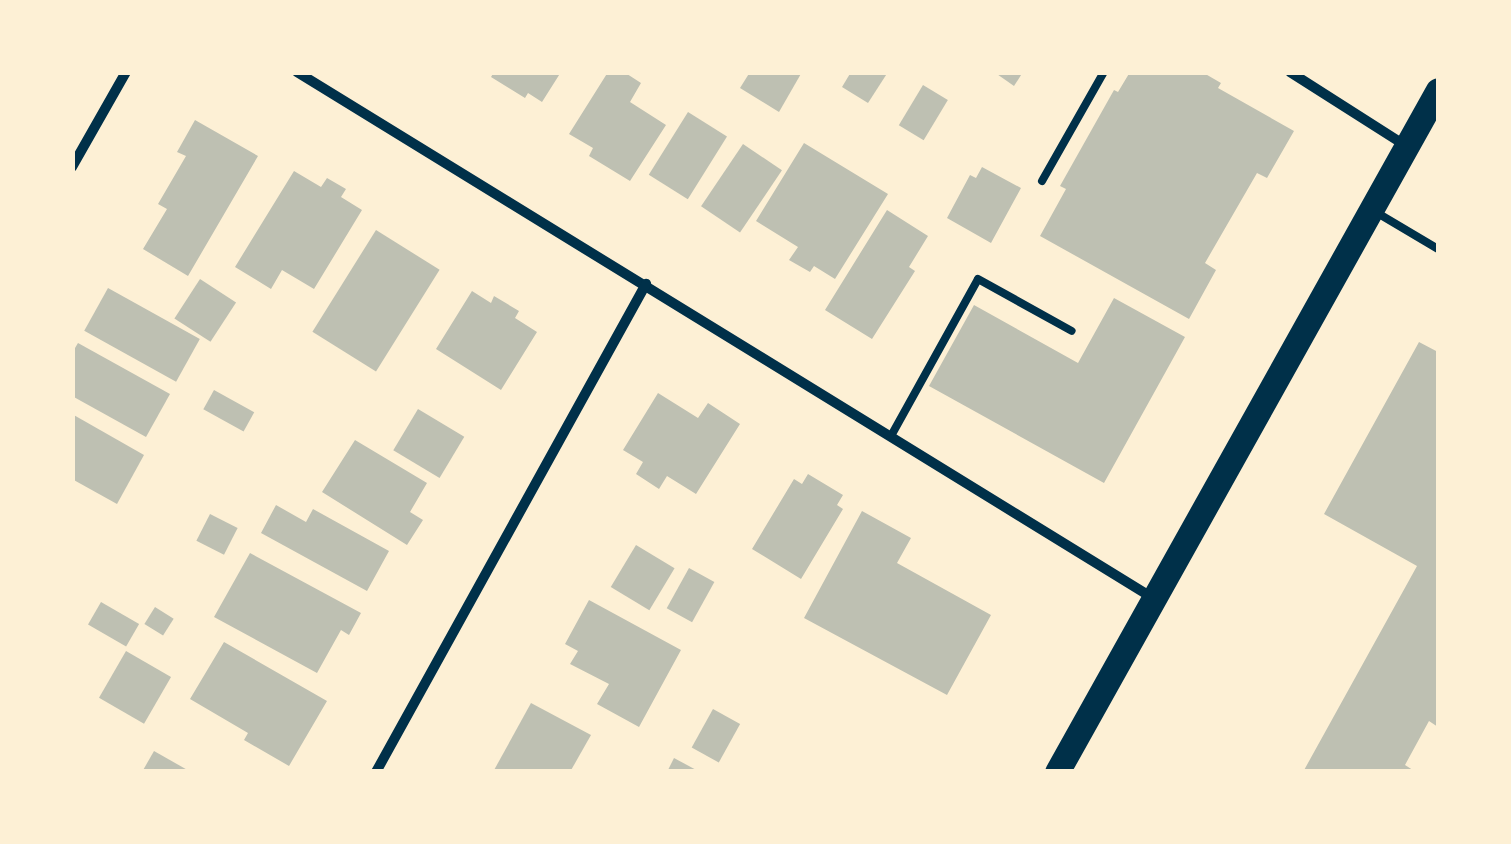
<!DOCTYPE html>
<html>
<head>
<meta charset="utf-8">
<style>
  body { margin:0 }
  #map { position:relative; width:1511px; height:844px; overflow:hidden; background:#fdf0d5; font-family:"Source Sans 3",sans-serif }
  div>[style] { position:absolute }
  .building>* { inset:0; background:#bec0b2; transform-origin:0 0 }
  .service>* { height:8px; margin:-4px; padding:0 4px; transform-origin:4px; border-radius:4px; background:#003049 }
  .minor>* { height:10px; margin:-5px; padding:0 5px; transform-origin:5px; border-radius:5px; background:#003049 }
  .primary>* { height:25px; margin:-12.5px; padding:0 12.5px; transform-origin:12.5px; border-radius:12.5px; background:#003049 }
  span { translate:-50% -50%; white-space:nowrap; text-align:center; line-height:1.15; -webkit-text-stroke:9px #fdf0d5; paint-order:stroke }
  .frame { position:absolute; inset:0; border:75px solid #fdf0d5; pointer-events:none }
</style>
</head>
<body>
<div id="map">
  <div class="building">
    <i style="clip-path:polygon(494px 72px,561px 72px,542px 102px,528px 93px,525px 98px,491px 77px)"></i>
    <i style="clip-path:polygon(608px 72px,624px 72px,641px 83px,630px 102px,666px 125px,630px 181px,589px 156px,593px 148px,569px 134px)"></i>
    <i style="clip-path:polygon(750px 72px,802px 72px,779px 112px,740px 88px)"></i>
    <i style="clip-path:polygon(851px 72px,888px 72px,868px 103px,842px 87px)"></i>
    <i style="clip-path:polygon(994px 72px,1023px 72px,1014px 86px)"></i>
    <i style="clip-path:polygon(1130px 72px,1202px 72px,1221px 83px,1218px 88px,1294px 131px,1267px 178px,1257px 173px,1205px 263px,1216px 270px,1189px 319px,1040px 236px,1066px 189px,1060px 186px,1114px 90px,1118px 92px)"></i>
    <i style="left:923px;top:85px;width:29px;height:47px;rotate:31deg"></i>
    <i style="left:688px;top:112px;width:46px;height:74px;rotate:32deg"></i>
    <i style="clip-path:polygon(195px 120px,258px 156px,188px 276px,143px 249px,167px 209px,158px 204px,186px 156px,177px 152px)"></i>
    <i style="clip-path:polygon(804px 143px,888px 194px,835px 279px,814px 266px,810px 272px,789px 260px,798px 247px,756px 221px)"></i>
    <i style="left:743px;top:144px;width:47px;height:75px;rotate:34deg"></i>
    <i style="clip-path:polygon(982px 167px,1021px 188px,991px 243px,947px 218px,970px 175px,976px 178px)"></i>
    <i style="clip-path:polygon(294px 171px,321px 187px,327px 178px,346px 189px,341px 197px,362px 210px,314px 289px,282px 270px,271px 289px,235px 267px)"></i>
    <i style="clip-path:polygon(887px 210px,928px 236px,909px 267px,915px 271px,872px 339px,825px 310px)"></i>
    <i style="left:376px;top:230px;width:75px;height:120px;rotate:32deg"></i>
    <i style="left:200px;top:279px;width:43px;height:47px;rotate:33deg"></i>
    <i style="left:108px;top:288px;width:105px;height:49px;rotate:29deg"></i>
    <i style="clip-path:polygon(472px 291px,491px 303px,494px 296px,519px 311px,515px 318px,537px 332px,501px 390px,436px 349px)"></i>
    <i style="clip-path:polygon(1114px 298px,1185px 337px,1104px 483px,929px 386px,974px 305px,1078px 363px)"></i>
    <i style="clip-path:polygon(1419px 342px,1438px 352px,1438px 727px,1429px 721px,1405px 765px,1416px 772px,1303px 772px,1417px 566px,1324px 514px)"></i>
    <i style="clip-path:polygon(78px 343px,170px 394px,146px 437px,72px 396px,72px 353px)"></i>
    <i style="left:214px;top:390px;width:46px;height:22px;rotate:29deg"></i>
    <i style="clip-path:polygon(658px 393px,698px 418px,708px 403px,740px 424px,696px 494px,667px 476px,659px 489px,636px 474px,643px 462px,623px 450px)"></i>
    <i style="left:418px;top:409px;width:54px;height:48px;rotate:31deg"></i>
    <i style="clip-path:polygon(72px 414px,144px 455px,117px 504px,72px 479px)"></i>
    <i style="clip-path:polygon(355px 440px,427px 483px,410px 512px,423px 520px,407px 545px,322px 492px)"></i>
    <i style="clip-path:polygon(808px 474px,843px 495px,837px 505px,843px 509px,801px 579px,752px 549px,794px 479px,802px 484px)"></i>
    <i style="clip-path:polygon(276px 505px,306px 522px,313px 509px,389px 551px,367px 591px,261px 533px)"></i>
    <i style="clip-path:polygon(862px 511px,911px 538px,897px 563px,991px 615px,947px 695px,804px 618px)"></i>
    <i style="left:210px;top:514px;width:31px;height:30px;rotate:27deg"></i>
    <i style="left:636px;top:545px;width:45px;height:49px;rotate:31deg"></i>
    <i style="clip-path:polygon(250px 553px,361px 613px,349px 635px,341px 630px,317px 673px,214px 617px)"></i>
    <i style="left:689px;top:568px;width:29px;height:46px;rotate:29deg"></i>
    <i style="clip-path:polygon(589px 600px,681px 650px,639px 727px,597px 704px,609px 684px,570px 664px,578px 651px,565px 644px)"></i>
    <i style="left:101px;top:602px;width:44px;height:26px;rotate:30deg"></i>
    <i style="left:155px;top:607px;width:22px;height:20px;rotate:32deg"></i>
    <i style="clip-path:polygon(224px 642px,327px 701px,289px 766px,244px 740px,248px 733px,190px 699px)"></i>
    <i style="left:126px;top:651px;width:52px;height:54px;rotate:30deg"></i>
    <i style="clip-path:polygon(531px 703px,591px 735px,570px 772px,493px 772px)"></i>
    <i style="left:713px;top:709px;width:31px;height:44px;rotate:29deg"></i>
    <i style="clip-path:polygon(154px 751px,191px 772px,142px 772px)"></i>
    <i style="clip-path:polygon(674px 758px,700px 772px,667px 772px)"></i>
  </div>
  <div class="service">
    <i style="left:1042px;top:181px;width:125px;rotate:-60.4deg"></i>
    <i style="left:1374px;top:211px;width:74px;rotate:30.7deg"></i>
    <i style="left:891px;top:436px;width:179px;rotate:-61deg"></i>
    <i style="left:978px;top:279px;width:107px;rotate:29deg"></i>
  </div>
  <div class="minor">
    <i style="left:297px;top:72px;width:1005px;rotate:31.57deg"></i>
    <i style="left:1290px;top:72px;width:138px;rotate:32.5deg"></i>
    <i style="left:72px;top:167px;width:109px;rotate:-60.4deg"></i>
    <i style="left:376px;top:772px;width:558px;rotate:-61.05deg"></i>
  </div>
  <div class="primary">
    <i style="left:1057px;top:772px;width:781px;rotate:-60.81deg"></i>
  </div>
  <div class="frame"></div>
</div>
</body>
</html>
